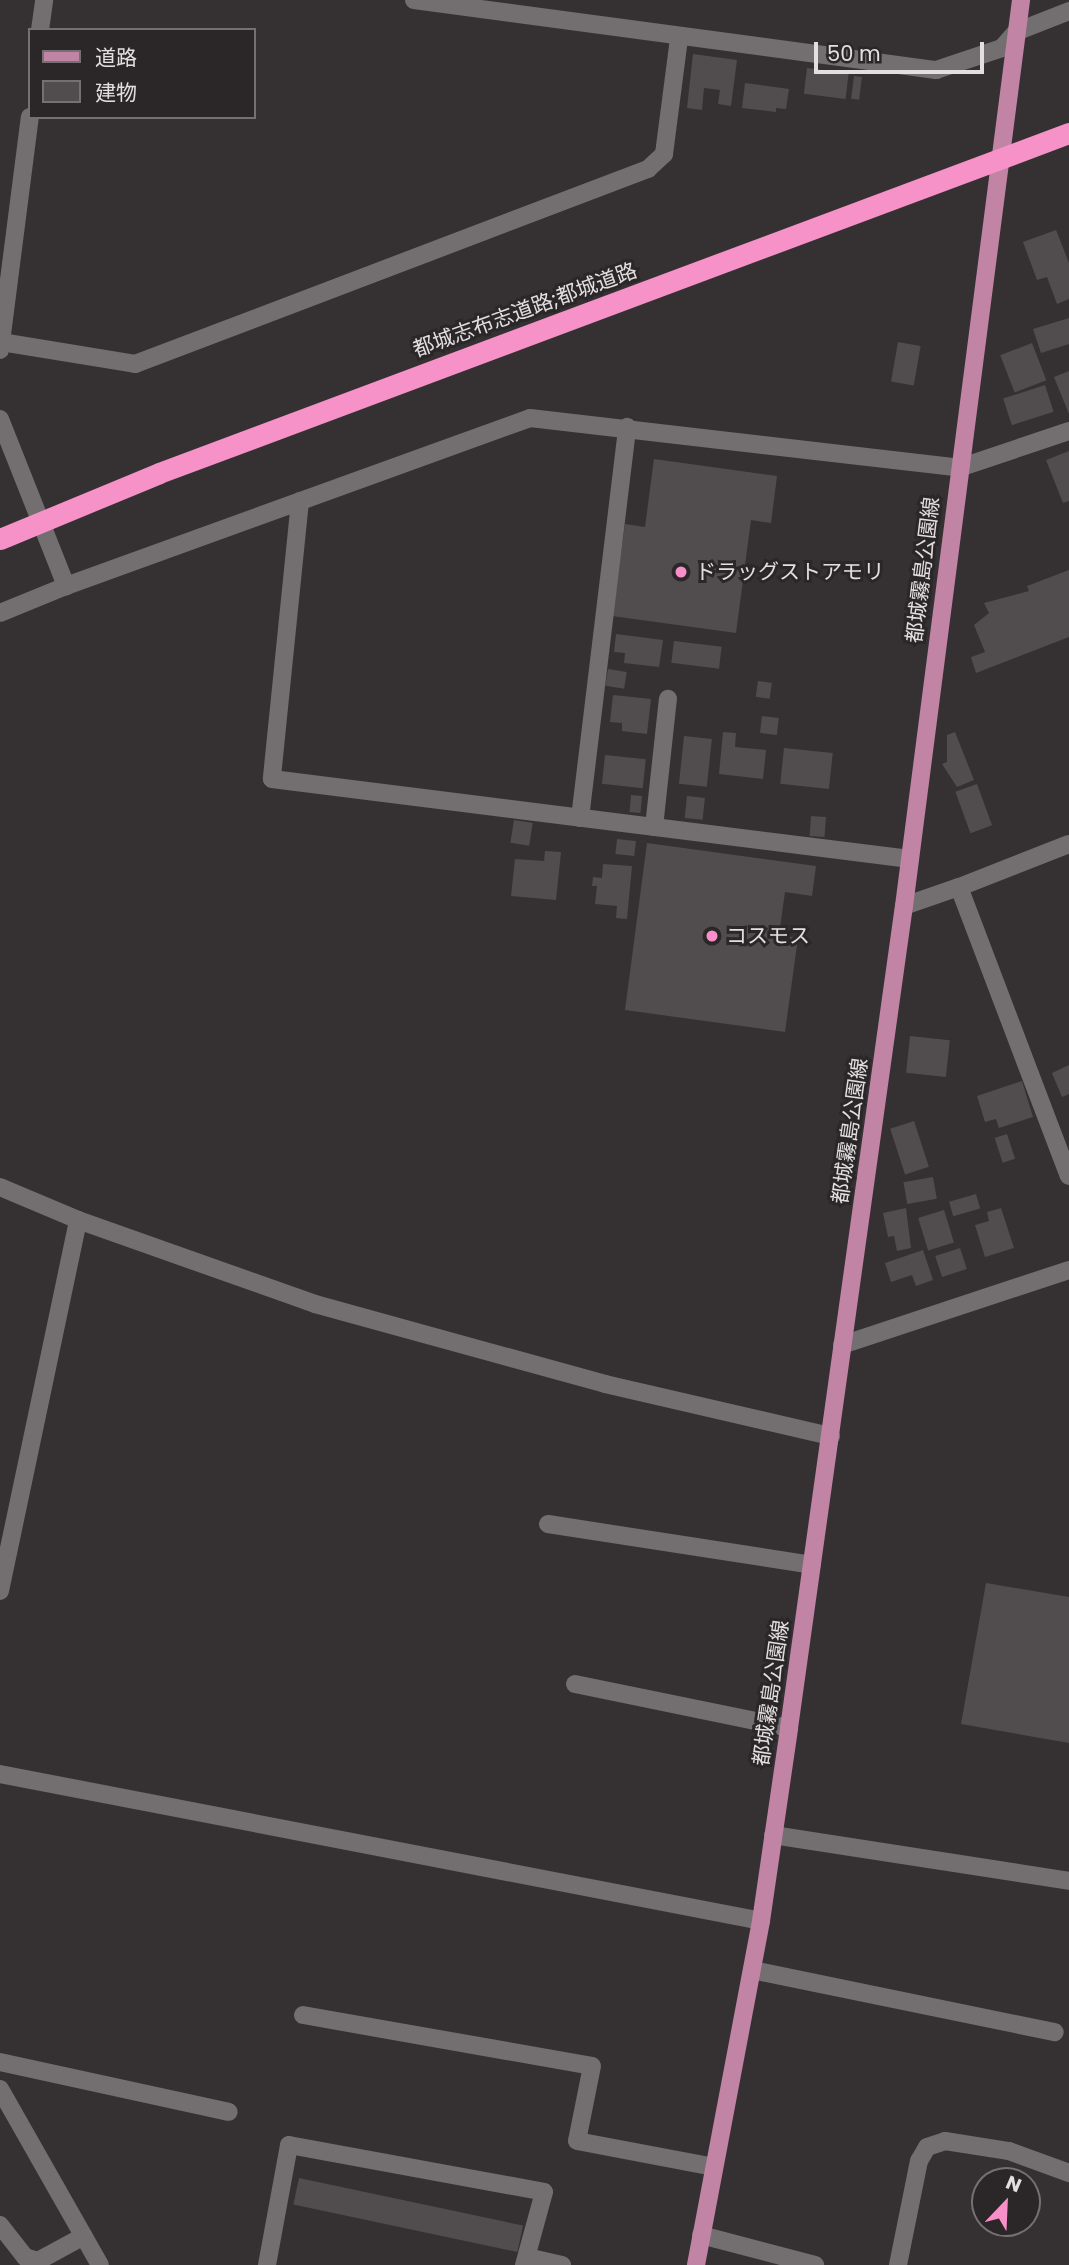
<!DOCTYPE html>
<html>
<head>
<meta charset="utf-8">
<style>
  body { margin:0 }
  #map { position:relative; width:1069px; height:2265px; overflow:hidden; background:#353133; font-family:Poppins,"Noto Sans JP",sans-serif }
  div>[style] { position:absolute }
  .building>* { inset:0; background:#514c4e; transform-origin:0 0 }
  .minor>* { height:18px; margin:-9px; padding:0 9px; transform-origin:9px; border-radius:9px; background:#736e70 }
  .major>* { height:18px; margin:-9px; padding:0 9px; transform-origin:9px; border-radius:9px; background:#c284a5 }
  .highway>* { height:21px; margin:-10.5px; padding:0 10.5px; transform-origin:10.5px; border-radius:10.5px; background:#f692c8 }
  .dots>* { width:19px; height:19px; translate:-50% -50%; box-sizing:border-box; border:4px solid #2b2729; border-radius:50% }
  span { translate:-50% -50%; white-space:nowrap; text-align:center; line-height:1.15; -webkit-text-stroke:6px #2b2729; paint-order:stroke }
  .street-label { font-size:21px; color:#e2dfe0 }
  .poi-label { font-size:21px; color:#e2dfe0 }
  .left { translate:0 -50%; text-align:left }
  .legend { position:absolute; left:28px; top:28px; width:228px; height:91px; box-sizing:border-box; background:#2b2729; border:2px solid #747172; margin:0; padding:9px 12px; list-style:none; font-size:21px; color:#e2dfe0 }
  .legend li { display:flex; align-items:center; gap:14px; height:35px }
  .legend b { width:35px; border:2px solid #747172 }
  .north { position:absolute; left:971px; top:2167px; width:70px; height:70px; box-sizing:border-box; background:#2b2729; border:2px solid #747172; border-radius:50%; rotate:23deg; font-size:19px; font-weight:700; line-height:28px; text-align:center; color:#e2dfe0 }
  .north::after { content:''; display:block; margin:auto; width:24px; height:32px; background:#f98fc9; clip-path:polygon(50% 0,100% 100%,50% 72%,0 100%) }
  .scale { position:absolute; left:814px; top:42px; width:170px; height:32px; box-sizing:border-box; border:4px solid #e2dfe0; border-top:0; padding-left:9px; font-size:21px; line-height:24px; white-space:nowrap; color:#e2dfe0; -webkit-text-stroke:5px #2b2729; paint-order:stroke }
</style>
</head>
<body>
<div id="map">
  <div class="building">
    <i style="clip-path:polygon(693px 54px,737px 60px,731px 106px,718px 104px,720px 90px,704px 88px,702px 110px,687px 108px)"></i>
    <i style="left:807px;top:68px;width:42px;height:26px;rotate:7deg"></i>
    <i style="left:854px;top:76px;width:8px;height:23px;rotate:7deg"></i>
    <i style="clip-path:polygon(745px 83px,789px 89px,786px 109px,776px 108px,776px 112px,742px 108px)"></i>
    <i style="clip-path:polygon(1056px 230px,1069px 263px,1069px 299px,1057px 304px,1047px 277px,1037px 280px,1023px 242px)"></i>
    <i style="clip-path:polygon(1069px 318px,1069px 344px,1041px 353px,1033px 329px)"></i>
    <i style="left:898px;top:342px;width:23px;height:40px;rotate:10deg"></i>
    <i style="left:1032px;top:343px;width:40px;height:34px;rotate:69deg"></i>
    <i style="clip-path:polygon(1069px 371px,1069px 414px,1054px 377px)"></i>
    <i style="left:1045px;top:385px;width:28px;height:44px;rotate:72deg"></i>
    <i style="clip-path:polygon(1069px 451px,1069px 501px,1063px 503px,1046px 460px)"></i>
    <i style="clip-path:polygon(654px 459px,777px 476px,771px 523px,751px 520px,736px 633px,612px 616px,625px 524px,645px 527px)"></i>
    <i style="clip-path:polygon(1069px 570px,1069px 637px,976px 673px,971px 657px,985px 652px,974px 625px,989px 613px,984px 603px,1029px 591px,1027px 586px)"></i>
    <i style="clip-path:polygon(616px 634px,663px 640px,659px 667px,624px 663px,625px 653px,614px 652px)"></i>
    <i style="left:674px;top:641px;width:48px;height:22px;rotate:7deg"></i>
    <i style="left:608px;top:669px;width:19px;height:17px;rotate:9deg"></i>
    <i style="left:758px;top:681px;width:14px;height:16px;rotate:8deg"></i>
    <i style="clip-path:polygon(613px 695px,651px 699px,647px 734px,622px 731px,622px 723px,610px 722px)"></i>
    <i style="left:762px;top:716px;width:17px;height:17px;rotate:7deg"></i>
    <i style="clip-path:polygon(723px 732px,736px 733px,735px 747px,766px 750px,763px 779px,719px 774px)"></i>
    <i style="clip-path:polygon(955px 732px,974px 780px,957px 787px,942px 764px,947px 762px,947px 735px)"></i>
    <i style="left:684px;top:736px;width:28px;height:48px;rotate:6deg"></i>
    <i style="left:784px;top:748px;width:49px;height:36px;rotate:6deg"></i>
    <i style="left:605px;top:755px;width:41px;height:29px;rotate:6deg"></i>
    <i style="left:977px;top:784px;width:44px;height:23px;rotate:70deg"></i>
    <i style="left:631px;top:795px;width:11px;height:17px;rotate:5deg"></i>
    <i style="left:687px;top:796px;width:18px;height:22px;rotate:6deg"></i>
    <i style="left:811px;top:816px;width:15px;height:20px;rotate:4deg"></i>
    <i style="left:514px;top:820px;width:19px;height:23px;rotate:9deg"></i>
    <i style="left:617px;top:839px;width:19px;height:15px;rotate:6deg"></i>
    <i style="clip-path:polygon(647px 843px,816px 866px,812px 896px,785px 892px,779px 935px,798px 938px,785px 1032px,625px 1010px)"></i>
    <i style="clip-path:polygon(545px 851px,561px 852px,556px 900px,511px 896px,515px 859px,544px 861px)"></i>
    <i style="clip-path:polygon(603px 864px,632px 866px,627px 919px,616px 918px,617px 906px,595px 904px,597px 886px,592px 886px,593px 877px,602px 878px)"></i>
    <i style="left:910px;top:1036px;width:40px;height:37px;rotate:6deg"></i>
    <i style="clip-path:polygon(1069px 1065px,1069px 1094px,1062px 1097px,1052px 1073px)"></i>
    <i style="clip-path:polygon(1022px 1081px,1033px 1117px,999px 1128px,996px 1119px,985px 1122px,977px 1096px)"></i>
    <i style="left:914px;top:1121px;width:48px;height:25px;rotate:72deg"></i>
    <i style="left:1007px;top:1134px;width:26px;height:13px;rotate:72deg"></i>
    <i style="left:933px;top:1177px;width:22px;height:30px;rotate:80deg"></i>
    <i style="left:976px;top:1194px;width:15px;height:28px;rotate:74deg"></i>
    <i style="clip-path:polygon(906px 1208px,911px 1248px,897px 1251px,894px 1236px,888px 1237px,883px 1213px)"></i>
    <i style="clip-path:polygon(1001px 1208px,1014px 1248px,985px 1257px,975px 1225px,989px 1221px,987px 1212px)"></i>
    <i style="left:944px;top:1210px;width:34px;height:27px;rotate:73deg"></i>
    <i style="left:960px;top:1248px;width:22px;height:26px;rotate:72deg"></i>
    <i style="clip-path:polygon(923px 1250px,933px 1280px,916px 1286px,912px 1275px,891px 1282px,885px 1263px)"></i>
    <i style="clip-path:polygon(986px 1583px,1069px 1597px,1069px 1743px,961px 1724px)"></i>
    <i style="left:299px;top:2178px;width:229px;height:27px;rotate:12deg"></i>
  </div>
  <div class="minor">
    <i style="left:414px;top:0;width:527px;rotate:7.64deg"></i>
    <i style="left:936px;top:70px;width:70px;rotate:-18.4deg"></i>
    <i style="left:1002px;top:48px;width:21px;rotate:-49deg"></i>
    <i style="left:1016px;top:32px;width:57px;rotate:-21.6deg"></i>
    <i style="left:40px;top:30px;width:30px;rotate:-82deg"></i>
    <i style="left:1px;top:342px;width:136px;rotate:9.3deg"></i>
    <i style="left:135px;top:364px;width:549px;rotate:-20.81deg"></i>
    <i style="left:648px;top:169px;width:22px;rotate:-43deg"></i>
    <i style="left:664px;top:154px;width:117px;rotate:-82.6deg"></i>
    <i style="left:0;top:350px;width:235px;rotate:-82.7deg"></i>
    <i style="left:0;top:419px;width:180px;rotate:68.4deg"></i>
    <i style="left:66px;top:586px;width:71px;rotate:157.8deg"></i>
    <i style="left:300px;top:501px;width:279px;rotate:95.8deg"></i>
    <i style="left:272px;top:779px;width:643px;rotate:7.15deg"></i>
    <i style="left:66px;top:586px;width:493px;rotate:-19.9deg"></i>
    <i style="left:530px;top:418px;width:432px;rotate:6.6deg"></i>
    <i style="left:959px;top:468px;width:116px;rotate:-18.6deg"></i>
    <i style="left:580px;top:818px;width:394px;rotate:-83.1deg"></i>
    <i style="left:654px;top:827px;width:129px;rotate:-83.8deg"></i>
    <i style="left:1069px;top:844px;width:118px;rotate:158.6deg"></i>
    <i style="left:959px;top:887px;width:309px;rotate:69.2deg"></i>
    <i style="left:904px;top:906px;width:58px;rotate:-19.1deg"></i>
    <i style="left:0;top:1187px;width:85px;rotate:22.9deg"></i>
    <i style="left:78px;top:1220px;width:251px;rotate:19.5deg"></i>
    <i style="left:315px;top:1304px;width:301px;rotate:15.4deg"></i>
    <i style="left:605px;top:1384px;width:232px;rotate:13deg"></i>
    <i style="left:842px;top:1345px;width:239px;rotate:-18.3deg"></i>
    <i style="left:548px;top:1524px;width:267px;rotate:8.8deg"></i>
    <i style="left:0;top:1591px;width:379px;rotate:-78.1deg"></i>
    <i style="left:575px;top:1684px;width:218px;rotate:11.6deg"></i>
    <i style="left:0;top:1774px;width:775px;rotate:10.93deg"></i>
    <i style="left:773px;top:1835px;width:300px;rotate:8.8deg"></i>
    <i style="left:752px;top:1970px;width:309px;rotate:11.6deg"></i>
    <i style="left:303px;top:2015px;width:293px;rotate:10deg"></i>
    <i style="left:592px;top:2066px;width:76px;rotate:101.3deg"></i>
    <i style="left:577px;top:2141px;width:139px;rotate:10.7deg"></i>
    <i style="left:0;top:2062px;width:234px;rotate:12.3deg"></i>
    <i style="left:0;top:2089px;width:202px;rotate:60.4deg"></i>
    <i style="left:0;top:2225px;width:41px;rotate:52deg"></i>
    <i style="left:25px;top:2257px;width:14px;rotate:17deg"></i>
    <i style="left:38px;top:2261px;width:52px;rotate:-28.5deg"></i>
    <i style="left:701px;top:2235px;width:118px;rotate:14.7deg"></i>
    <i style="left:527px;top:2257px;width:36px;rotate:13deg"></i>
    <i style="left:267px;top:2265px;width:122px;rotate:-79.6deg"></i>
    <i style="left:289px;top:2145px;width:259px;rotate:10.4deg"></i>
    <i style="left:544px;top:2192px;width:76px;rotate:105.3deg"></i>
    <i style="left:898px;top:2265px;width:106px;rotate:-78.6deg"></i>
    <i style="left:919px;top:2161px;width:16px;rotate:-60deg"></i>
    <i style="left:927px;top:2147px;width:19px;rotate:-18deg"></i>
    <i style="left:945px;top:2141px;width:65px;rotate:8.9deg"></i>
    <i style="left:1009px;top:2151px;width:64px;rotate:20.1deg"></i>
  </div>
  <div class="major">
    <i style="left:696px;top:2265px;width:350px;rotate:-79.3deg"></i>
    <i style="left:761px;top:1921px;width:195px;rotate:-81.7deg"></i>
    <i style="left:789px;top:1728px;width:830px;rotate:-82.04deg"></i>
    <i style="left:904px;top:906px;width:914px;rotate:-82.64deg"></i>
  </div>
  <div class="highway">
    <i style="left:0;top:539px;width:172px;rotate:-22.5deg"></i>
    <i style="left:159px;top:473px;width:971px;rotate:-20.49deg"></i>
  </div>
  <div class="dots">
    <i style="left:681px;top:572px;background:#f98fc9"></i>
    <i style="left:712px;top:936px;background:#f98fc9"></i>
  </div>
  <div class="street-label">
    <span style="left:525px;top:310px;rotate:-20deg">都城志布志道路;都城道路</span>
    <span style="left:923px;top:570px;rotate:-83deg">都城霧島公園線</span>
    <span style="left:850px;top:1131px;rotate:-82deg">都城霧島公園線</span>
    <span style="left:771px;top:1693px;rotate:-82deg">都城霧島公園線</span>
  </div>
  <div class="poi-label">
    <span class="left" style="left:695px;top:572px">ドラッグストアモリ</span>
    <span class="left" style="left:726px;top:936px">コスモス</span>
  </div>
  <ul class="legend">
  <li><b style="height:9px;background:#c284a5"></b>道路</li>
  <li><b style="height:19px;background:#514c4e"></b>建物</li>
  </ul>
  <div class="north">N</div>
  <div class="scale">50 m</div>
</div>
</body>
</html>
